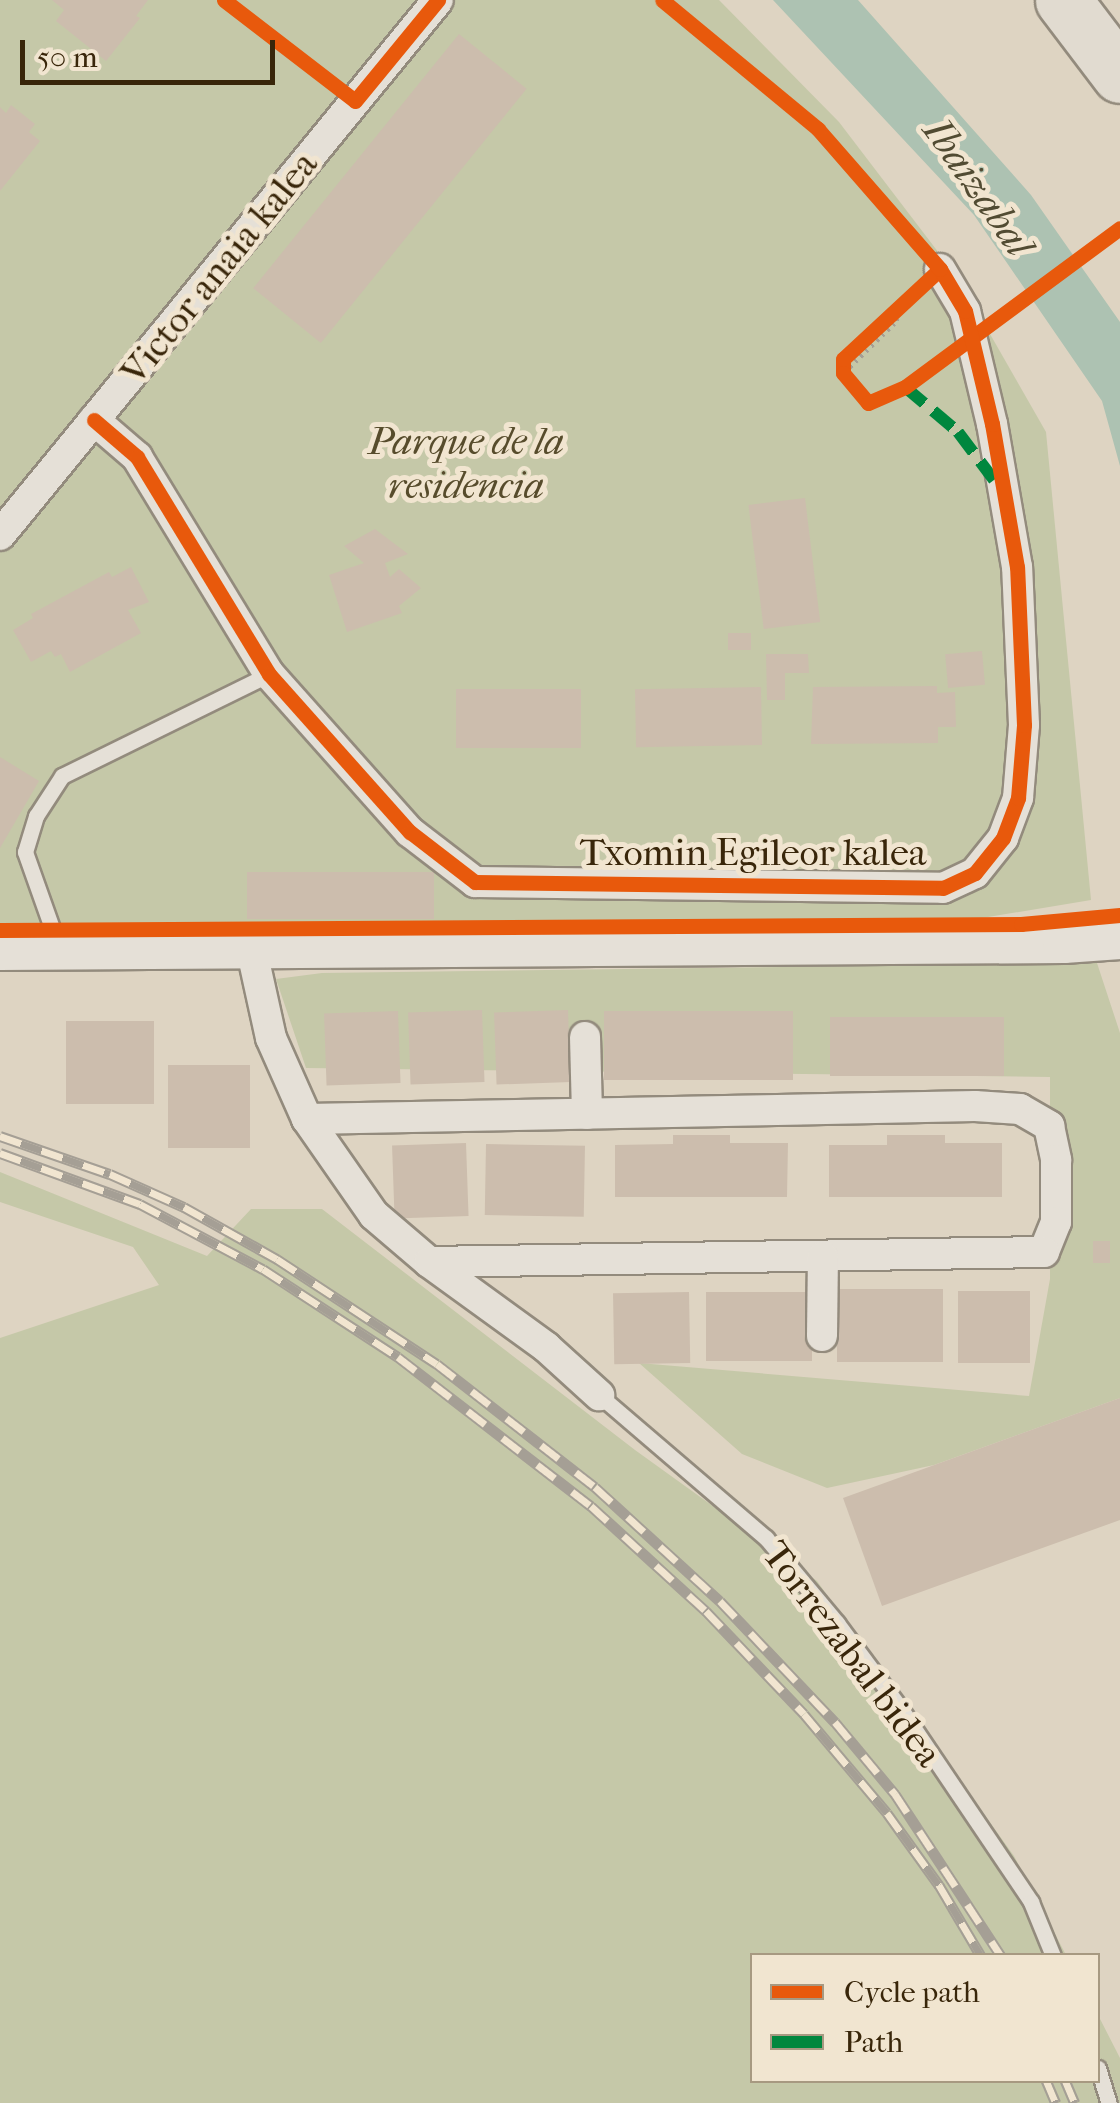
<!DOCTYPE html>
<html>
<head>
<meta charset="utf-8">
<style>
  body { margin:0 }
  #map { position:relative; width:1120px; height:2103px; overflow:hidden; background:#ded4c2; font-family:"IM FELL French Canon",serif }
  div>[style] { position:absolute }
  .green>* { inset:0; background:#c5c8a8 }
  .water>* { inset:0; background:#adc2b2 }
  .building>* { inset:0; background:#ccbdad; transform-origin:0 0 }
  .path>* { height:6px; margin-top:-3px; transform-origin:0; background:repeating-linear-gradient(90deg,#a59f95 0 2.5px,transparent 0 7.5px) }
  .roads { filter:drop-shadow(2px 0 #938b7d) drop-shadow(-2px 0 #938b7d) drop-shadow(0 2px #938b7d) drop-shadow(0 -2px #938b7d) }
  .lane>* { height:15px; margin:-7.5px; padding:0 7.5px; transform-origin:7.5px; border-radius:7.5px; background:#e5e0d7 }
  .street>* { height:30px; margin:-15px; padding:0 15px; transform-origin:15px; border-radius:15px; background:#e5e0d7 }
  .secondary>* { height:42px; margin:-21px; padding:0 21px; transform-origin:21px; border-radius:21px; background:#e5e0d7 }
  .highway>* { height:55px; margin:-27.5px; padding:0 27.5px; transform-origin:27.5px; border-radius:27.5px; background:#e1dbd0 }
  .rail>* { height:11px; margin-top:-5.5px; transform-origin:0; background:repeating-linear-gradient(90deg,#f1e5d0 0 22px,#a59f95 0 44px); box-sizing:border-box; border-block:2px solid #a59f95 }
  .path-bridge>* { height:6px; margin-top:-3px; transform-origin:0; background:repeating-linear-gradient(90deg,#a59f95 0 2.5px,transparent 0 7.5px) }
  .quiet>* { height:12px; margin-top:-6px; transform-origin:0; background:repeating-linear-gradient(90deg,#00873e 0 25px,transparent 0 37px) }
  .cycleway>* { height:15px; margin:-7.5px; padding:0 7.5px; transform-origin:7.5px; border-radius:7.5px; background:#e8590c }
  span { translate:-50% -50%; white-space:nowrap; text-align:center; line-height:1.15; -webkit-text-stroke:10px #f1e5d0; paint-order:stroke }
  .street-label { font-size:38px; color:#39260a }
  .park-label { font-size:38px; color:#574c2c; font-style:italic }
  .water-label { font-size:40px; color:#514b32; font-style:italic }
  .legend { position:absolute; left:750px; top:1953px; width:350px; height:130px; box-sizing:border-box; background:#f1e5d0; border:2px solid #a79981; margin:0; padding:12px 18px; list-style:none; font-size:30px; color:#39260a }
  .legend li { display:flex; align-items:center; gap:20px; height:50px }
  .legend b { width:50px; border:2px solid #a79981 }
  .scale { position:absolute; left:20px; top:40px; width:255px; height:45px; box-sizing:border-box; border:5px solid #39260a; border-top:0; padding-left:12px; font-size:30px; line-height:35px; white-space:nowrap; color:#39260a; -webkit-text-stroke:8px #f1e5d0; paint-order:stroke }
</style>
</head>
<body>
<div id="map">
  <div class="green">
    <i style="clip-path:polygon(0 0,719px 0,839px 122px,958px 278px,1046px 432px,1091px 900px,940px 925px,0 930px)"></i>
    <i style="clip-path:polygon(1097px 963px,1120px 1033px,1120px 1398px,934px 1465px,827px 1488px,742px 1454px,639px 1363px,1029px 1396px,1050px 1279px,1050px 1077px,306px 1068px,276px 979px,322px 973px)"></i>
    <i style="clip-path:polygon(0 1172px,207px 1256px,251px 1209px,322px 1209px,635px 1450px,817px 1581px,1014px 1856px,1066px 1955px,752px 1956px,752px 2080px,1098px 2080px,1098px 2015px,1120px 2058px,1120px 2103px,0 2103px,0 1338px,159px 1285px,133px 1247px,0 1202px)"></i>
  </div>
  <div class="water">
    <i style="clip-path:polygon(773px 0,858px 0,1031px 195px,1120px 322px,1120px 466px,1102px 401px,974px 215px)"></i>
  </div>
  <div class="building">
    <i style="clip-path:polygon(52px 0,148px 0,136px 16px,140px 18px,106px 61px,56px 21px,64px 10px)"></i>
    <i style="left:459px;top:34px;width:87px;height:327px;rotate:39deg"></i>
    <i style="clip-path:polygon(11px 105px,35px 124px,29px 132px,40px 141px,0 191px,0 107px,6px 113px)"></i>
    <i style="left:805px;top:498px;width:125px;height:57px;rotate:83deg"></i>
    <i style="clip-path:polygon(375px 529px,408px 554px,385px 563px,390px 577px,399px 569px,421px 588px,399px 606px,402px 613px,347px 632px,329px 575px,364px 563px,344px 546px)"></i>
    <i style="clip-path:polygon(131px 567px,149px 602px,128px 610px,141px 633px,70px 672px,61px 654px,55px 657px,51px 651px,31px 662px,13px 630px,33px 618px,31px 614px,109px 572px,112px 577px)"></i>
    <i style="left:751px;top:633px;width:17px;height:23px;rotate:90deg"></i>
    <i style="left:982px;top:651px;width:34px;height:37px;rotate:85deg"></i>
    <i style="clip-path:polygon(766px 654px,808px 654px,809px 673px,785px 673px,785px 700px,767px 700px)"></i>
    <i style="clip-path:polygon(937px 686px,937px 693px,955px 692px,956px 727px,938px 727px,938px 743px,811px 744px,813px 687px)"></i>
    <i style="left:761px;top:687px;width:58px;height:126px;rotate:89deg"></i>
    <i style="left:581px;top:689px;width:59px;height:125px;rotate:90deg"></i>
    <i style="clip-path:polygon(0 757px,39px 781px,0 848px)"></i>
    <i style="left:434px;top:872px;width:47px;height:187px;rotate:90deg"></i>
    <i style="left:482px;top:1010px;width:72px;height:74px;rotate:88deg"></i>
    <i style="left:568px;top:1010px;width:72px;height:74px;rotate:88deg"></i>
    <i style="left:398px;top:1011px;width:72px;height:74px;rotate:88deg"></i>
    <i style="left:604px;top:1011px;width:189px;height:69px"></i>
    <i style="left:830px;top:1017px;width:174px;height:59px"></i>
    <i style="left:66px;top:1021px;width:88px;height:83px"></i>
    <i style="left:168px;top:1065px;width:82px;height:83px"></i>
    <i style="clip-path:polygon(673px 1135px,730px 1135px,730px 1143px,788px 1143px,787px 1197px,615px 1197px,615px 1145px,673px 1144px)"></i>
    <i style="clip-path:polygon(887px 1135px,945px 1135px,945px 1143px,1002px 1143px,1002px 1197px,829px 1197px,829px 1145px,887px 1145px)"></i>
    <i style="left:466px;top:1143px;width:73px;height:74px;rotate:88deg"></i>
    <i style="left:486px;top:1144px;width:99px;height:71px;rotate:1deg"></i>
    <i style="left:1093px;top:1241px;width:17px;height:22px"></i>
    <i style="left:837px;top:1289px;width:106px;height:73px"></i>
    <i style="left:958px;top:1291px;width:72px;height:72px"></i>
    <i style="left:689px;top:1292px;width:71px;height:76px;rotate:89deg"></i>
    <i style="left:706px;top:1292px;width:106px;height:69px"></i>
    <i style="clip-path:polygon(1120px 1398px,1120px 1520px,882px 1606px,843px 1498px)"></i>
  </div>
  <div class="path">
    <i style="left:662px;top:0;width:202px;rotate:39.6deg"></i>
    <i style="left:818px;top:129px;width:159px;rotate:49.1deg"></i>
    <i style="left:844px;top:372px;width:73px;rotate:-44.4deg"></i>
    <i style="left:896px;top:321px;width:13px;rotate:-86deg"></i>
    <i style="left:905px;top:387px;width:40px;rotate:156.6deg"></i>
    <i style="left:868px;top:403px;width:39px;rotate:-130deg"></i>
    <i style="left:843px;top:373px;width:14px;rotate:-90deg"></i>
    <i style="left:843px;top:359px;width:101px;rotate:-43deg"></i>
  </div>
  <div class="roads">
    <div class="lane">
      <i style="left:58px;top:945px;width:99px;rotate:-109.5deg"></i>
      <i style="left:25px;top:852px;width:38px;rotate:-73deg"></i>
      <i style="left:36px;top:816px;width:48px;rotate:-57deg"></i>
      <i style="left:62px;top:776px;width:231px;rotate:-26.2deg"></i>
      <i style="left:599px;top:1395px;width:220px;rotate:40.6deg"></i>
      <i style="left:766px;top:1538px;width:111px;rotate:50.1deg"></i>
      <i style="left:837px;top:1623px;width:107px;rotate:53.3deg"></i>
      <i style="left:901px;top:1709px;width:233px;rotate:56deg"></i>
      <i style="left:1031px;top:1902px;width:58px;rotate:67.8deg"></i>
      <i style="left:1098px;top:2068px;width:37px;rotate:73deg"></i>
    </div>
    <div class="street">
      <i style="left:94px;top:420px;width:57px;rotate:40.7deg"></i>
      <i style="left:137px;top:457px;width:254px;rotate:58.7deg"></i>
      <i style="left:269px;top:674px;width:212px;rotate:48.3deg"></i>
      <i style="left:410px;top:832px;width:82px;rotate:37.6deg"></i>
      <i style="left:475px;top:882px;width:468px;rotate:0.7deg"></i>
      <i style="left:943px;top:888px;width:35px;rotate:-25deg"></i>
      <i style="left:975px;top:873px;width:45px;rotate:-51.3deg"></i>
      <i style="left:1003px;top:838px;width:43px;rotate:-69.4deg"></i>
      <i style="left:1018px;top:798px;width:73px;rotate:-85.3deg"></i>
      <i style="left:1024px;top:725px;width:158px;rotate:-92.5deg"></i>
      <i style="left:1017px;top:567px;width:145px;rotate:-99.9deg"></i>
      <i style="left:992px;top:424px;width:116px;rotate:-103.4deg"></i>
      <i style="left:965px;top:311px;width:49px;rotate:-120.8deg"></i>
      <i style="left:0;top:535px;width:691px;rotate:-50.69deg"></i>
      <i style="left:251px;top:947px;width:93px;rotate:77.6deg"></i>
      <i style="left:271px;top:1038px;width:89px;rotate:66deg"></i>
      <i style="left:307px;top:1119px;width:117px;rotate:55.1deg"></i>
      <i style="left:374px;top:1215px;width:72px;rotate:40.5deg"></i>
      <i style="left:429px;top:1262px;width:145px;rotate:36deg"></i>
      <i style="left:546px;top:1347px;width:72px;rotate:42.2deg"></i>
      <i style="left:585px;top:1037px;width:77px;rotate:88.5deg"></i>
      <i style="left:307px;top:1119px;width:668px;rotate:-1.11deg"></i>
      <i style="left:975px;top:1106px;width:45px;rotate:3.8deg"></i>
      <i style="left:1020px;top:1109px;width:34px;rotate:30deg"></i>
      <i style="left:1049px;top:1126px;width:35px;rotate:78deg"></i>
      <i style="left:1056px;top:1160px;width:62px;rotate:90deg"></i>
      <i style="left:1056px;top:1222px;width:32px;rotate:112deg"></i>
      <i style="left:1044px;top:1252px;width:615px;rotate:179.07deg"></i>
      <i style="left:822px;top:1336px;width:79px;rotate:-89.3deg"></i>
    </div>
    <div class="secondary">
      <i style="left:0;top:949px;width:1064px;rotate:-0.38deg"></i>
      <i style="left:1064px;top:942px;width:56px;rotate:-4.1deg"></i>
    </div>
    <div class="highway">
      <i style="left:1063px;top:0;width:94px;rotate:52.8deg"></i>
    </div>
  </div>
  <div class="rail">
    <i style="left:0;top:1136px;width:116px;rotate:19.1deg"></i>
    <i style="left:110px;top:1174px;width:81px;rotate:24deg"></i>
    <i style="left:184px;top:1207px;width:107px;rotate:29.2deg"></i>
    <i style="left:277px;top:1259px;width:191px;rotate:33.3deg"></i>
    <i style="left:437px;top:1364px;width:200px;rotate:37.9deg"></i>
    <i style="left:595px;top:1487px;width:169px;rotate:42.4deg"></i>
    <i style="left:720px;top:1601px;width:167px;rotate:46.5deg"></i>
    <i style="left:835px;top:1722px;width:94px;rotate:50.2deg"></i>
    <i style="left:895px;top:1794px;width:194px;rotate:56.8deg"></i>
    <i style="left:0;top:1153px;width:149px;rotate:20deg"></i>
    <i style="left:140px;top:1204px;width:139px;rotate:27.9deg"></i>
    <i style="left:263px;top:1269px;width:161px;rotate:33.1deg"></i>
    <i style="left:398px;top:1357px;width:244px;rotate:37.7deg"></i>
    <i style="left:591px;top:1506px;width:156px;rotate:42.4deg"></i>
    <i style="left:706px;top:1611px;width:142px;rotate:46.4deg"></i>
    <i style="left:804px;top:1714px;width:129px;rotate:50deg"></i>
    <i style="left:887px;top:1813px;width:89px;rotate:54.2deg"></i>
    <i style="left:939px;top:1885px;width:82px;rotate:59.4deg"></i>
    <i style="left:1046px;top:2080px;width:25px;rotate:67deg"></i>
    <i style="left:1065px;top:2080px;width:25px;rotate:67deg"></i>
  </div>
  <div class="path-bridge">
    <i style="left:905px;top:387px;width:267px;rotate:-36.5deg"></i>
  </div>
  <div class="quiet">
    <i style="left:905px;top:387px;width:70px;rotate:40.3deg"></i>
    <i style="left:958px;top:432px;width:60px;rotate:53.1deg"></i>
  </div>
  <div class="cycleway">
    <i style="left:224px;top:0;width:165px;rotate:37.6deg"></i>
    <i style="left:355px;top:101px;width:131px;rotate:-50.6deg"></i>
    <i style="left:940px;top:269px;width:132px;rotate:137.1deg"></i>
    <i style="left:843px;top:359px;width:14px;rotate:90deg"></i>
    <i style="left:843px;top:373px;width:39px;rotate:50deg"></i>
    <i style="left:868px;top:403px;width:40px;rotate:-23.4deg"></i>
    <i style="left:905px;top:387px;width:267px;rotate:-36.5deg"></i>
    <i style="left:94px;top:420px;width:57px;rotate:40.7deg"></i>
    <i style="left:137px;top:457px;width:254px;rotate:58.7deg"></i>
    <i style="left:269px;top:674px;width:212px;rotate:48.3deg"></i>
    <i style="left:410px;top:832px;width:82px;rotate:37.6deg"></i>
    <i style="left:475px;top:882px;width:468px;rotate:0.7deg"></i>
    <i style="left:943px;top:888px;width:35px;rotate:-25deg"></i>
    <i style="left:975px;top:873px;width:45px;rotate:-51.3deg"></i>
    <i style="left:1003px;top:838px;width:43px;rotate:-69.4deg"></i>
    <i style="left:1018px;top:798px;width:73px;rotate:-85.3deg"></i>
    <i style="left:1024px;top:725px;width:158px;rotate:-92.5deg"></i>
    <i style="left:1017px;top:567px;width:145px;rotate:-99.9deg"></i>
    <i style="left:992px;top:424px;width:116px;rotate:-103.4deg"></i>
    <i style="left:965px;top:311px;width:49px;rotate:-120.8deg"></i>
    <i style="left:940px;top:269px;width:186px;rotate:-131.1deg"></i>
    <i style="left:818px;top:129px;width:202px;rotate:-140.4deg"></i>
    <i style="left:0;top:930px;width:1021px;rotate:-0.34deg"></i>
    <i style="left:1021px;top:924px;width:99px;rotate:-5.2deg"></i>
  </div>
  <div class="street-label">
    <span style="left:219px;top:268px;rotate:-51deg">Victor anaia kalea</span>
    <span style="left:753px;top:853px">Txomin Egileor kalea</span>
    <span style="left:852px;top:1654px;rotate:53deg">Torrezabal bidea</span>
  </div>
  <div class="park-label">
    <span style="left:466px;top:464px">Parque de la<br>residencia</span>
  </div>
  <div class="water-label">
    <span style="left:978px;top:187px;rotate:55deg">Ibaizabal</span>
  </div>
  <ul class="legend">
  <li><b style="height:12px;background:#e8590c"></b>Cycle path</li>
  <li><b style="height:12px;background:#00873e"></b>Path</li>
  </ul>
  <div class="scale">50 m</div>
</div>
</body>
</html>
